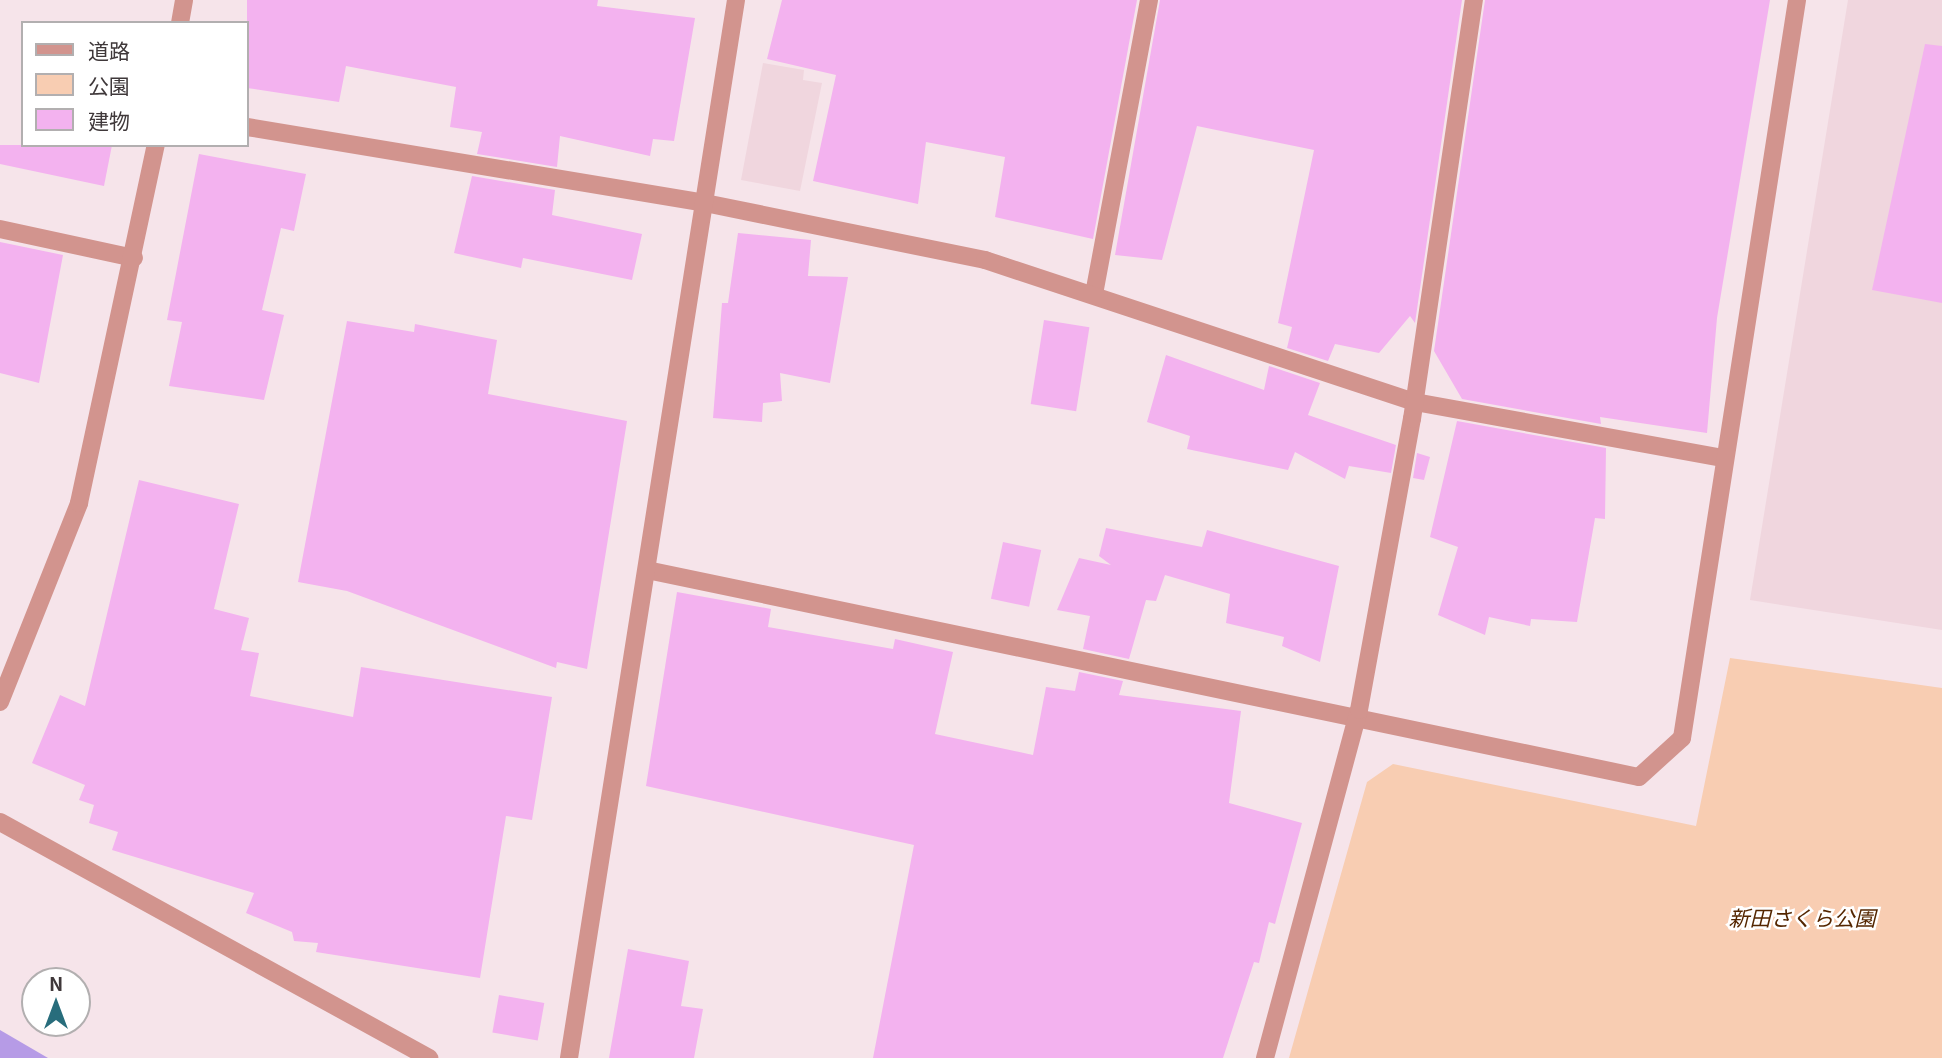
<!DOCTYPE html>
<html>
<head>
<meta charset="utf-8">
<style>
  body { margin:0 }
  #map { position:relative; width:1942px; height:1058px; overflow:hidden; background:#f6e4ea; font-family:Georgia,"Noto Sans JP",serif }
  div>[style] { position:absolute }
  .built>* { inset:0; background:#f0d6de }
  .green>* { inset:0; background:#f8cdb2 }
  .water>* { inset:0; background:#b69be6 }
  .building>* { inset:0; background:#f3b2ef; transform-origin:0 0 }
  .service>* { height:18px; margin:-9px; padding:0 9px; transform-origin:9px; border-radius:9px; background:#d2948e }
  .minor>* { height:18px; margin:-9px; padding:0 9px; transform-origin:9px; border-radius:9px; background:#d2948e }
  .tertiary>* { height:18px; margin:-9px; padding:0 9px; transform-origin:9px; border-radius:9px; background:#d2948e }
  span { translate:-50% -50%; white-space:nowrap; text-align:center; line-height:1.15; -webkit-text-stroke:5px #fff; paint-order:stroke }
  .park-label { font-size:21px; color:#542600; font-style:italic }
  .legend { position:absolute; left:21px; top:21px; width:228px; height:126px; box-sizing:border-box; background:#fff; border:2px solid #b2afb0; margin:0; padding:9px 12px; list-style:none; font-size:21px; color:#3f383a }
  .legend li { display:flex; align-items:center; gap:14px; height:35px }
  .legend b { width:35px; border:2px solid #b2afb0 }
  .north { position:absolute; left:21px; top:967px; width:70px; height:70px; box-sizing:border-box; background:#fff; border:2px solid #b2afb0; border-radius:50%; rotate:0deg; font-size:19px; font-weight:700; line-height:28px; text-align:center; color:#3f383a }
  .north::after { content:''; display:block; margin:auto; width:24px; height:32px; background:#286d7c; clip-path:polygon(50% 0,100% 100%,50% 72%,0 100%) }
</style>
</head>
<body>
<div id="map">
  <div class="built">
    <i style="clip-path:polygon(1848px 0,1942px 0,1942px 630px,1750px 600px)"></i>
    <i style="clip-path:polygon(763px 63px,804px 70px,803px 80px,822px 83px,800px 191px,741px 180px)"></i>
  </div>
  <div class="green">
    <i style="clip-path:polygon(1730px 658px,1942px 688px,1942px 1058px,1289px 1058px,1367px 782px,1393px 764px,1696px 826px)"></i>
  </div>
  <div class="water">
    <i style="clip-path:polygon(0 1030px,48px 1058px,0 1058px)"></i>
  </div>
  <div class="building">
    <i style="clip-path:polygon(247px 0,598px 0,597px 6px,695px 18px,674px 141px,653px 139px,650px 156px,560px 136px,557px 167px,477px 154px,482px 132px,450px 127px,456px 87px,346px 66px,339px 102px,247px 88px)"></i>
    <i style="clip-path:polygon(782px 0,1137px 0,1093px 239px,995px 217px,1005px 157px,926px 142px,918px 204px,813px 181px,836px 75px,767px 59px)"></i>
    <i style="clip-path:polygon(1160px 0,1462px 0,1415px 323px,1410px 316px,1379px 353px,1335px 344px,1328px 361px,1287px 348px,1292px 327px,1278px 323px,1314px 150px,1197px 126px,1162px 260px,1115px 255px)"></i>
    <i style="clip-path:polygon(1485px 0,1770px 0,1717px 318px,1707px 433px,1600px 417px,1601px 424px,1462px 399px,1434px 351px)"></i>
    <i style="clip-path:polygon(1925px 44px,1942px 46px,1942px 303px,1872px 290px)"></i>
    <i style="clip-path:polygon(0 145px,112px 145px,104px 186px,0 164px)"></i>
    <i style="clip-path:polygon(199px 154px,306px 174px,294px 231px,281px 228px,262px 310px,284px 315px,264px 400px,169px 386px,182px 322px,167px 320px)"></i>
    <i style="clip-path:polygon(472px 176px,555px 190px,552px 215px,642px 234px,632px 280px,523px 258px,521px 268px,454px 253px)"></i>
    <i style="clip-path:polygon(738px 233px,811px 240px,808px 276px,848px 277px,830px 383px,780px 373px,782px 401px,763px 403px,762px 422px,713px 418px,722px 303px,728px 303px)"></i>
    <i style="clip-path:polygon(0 242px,63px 255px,39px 383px,0 373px)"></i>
    <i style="left:1044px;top:320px;width:46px;height:85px;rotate:9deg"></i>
    <i style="clip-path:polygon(347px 321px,414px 332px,415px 324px,497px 340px,488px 394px,627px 421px,587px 669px,557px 662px,556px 668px,347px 591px,298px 582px)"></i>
    <i style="clip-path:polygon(1166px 355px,1264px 390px,1269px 366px,1320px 383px,1308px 415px,1396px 445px,1391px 473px,1349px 466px,1345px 479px,1295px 452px,1288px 470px,1187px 449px,1190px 436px,1147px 422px)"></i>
    <i style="clip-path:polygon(1457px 421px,1606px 448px,1605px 519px,1595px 518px,1577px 622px,1531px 619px,1530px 626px,1489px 617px,1485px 635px,1438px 615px,1458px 547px,1430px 537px)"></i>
    <i style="clip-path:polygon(1417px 453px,1430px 457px,1424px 480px,1413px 478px)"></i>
    <i style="clip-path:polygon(139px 480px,239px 504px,214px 609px,249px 618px,241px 650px,259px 653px,250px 696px,353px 717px,361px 667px,552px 697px,532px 820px,506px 816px,480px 978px,316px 952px,318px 943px,294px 941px,292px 932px,246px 913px,254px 893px,112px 850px,118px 832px,89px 823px,94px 805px,79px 800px,85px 785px,32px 763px,60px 695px,85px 706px)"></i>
    <i style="clip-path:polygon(1106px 528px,1202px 547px,1207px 530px,1339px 566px,1320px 662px,1282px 646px,1284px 637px,1226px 623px,1230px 594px,1165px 575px,1156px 601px,1146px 600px,1129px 659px,1083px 649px,1090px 616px,1057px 610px,1079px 558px,1111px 565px,1099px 556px)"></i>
    <i style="left:1003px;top:542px;width:39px;height:58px;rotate:12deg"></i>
    <i style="clip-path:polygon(677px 592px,771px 609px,768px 627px,893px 649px,895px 639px,953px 652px,935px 734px,1033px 755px,1046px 687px,1075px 691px,1079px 672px,1123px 681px,1119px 695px,1241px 711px,1229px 803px,1302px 823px,1275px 924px,1269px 922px,1259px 963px,1254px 962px,1223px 1058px,873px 1058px,914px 845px,646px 786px)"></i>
    <i style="clip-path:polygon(628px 949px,689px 961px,681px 1006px,703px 1009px,694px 1058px,609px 1058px)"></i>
    <i style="left:499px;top:995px;width:46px;height:38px;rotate:10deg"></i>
  </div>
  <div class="service">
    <i style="left:0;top:229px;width:137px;rotate:12.2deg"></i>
    <i style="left:1094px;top:294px;width:299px;rotate:-79.4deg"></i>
  </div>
  <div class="minor">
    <i style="left:247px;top:127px;width:464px;rotate:9.4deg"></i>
    <i style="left:705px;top:203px;width:286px;rotate:11.5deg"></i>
    <i style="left:985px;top:260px;width:453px;rotate:18.3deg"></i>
    <i style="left:1415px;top:402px;width:312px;rotate:10.3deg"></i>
    <i style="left:647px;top:570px;width:1013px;rotate:11.79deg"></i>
    <i style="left:1639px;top:777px;width:58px;rotate:-42.2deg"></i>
    <i style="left:1682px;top:738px;width:747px;rotate:-81.14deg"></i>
    <i style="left:0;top:822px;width:490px;rotate:28.8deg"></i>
    <i style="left:569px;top:1058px;width:1071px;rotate:-81.03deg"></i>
    <i style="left:1265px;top:1058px;width:360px;rotate:-74.9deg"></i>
    <i style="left:1359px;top:710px;width:296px;rotate:-79.7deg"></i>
    <i style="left:1412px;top:419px;width:424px;rotate:-81.6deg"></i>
  </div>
  <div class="tertiary">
    <i style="left:180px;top:23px;width:23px;rotate:-80deg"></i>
    <i style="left:0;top:702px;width:214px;rotate:-68.3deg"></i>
    <i style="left:79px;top:503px;width:366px;rotate:-77.9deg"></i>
  </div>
  <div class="park-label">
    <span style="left:1802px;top:917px">新田さくら公園</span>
  </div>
  <ul class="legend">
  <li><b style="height:9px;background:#d2948e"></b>道路</li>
  <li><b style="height:19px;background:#f8cdb2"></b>公園</li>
  <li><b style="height:19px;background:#f3b2ef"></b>建物</li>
  </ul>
  <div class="north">N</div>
</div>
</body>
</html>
